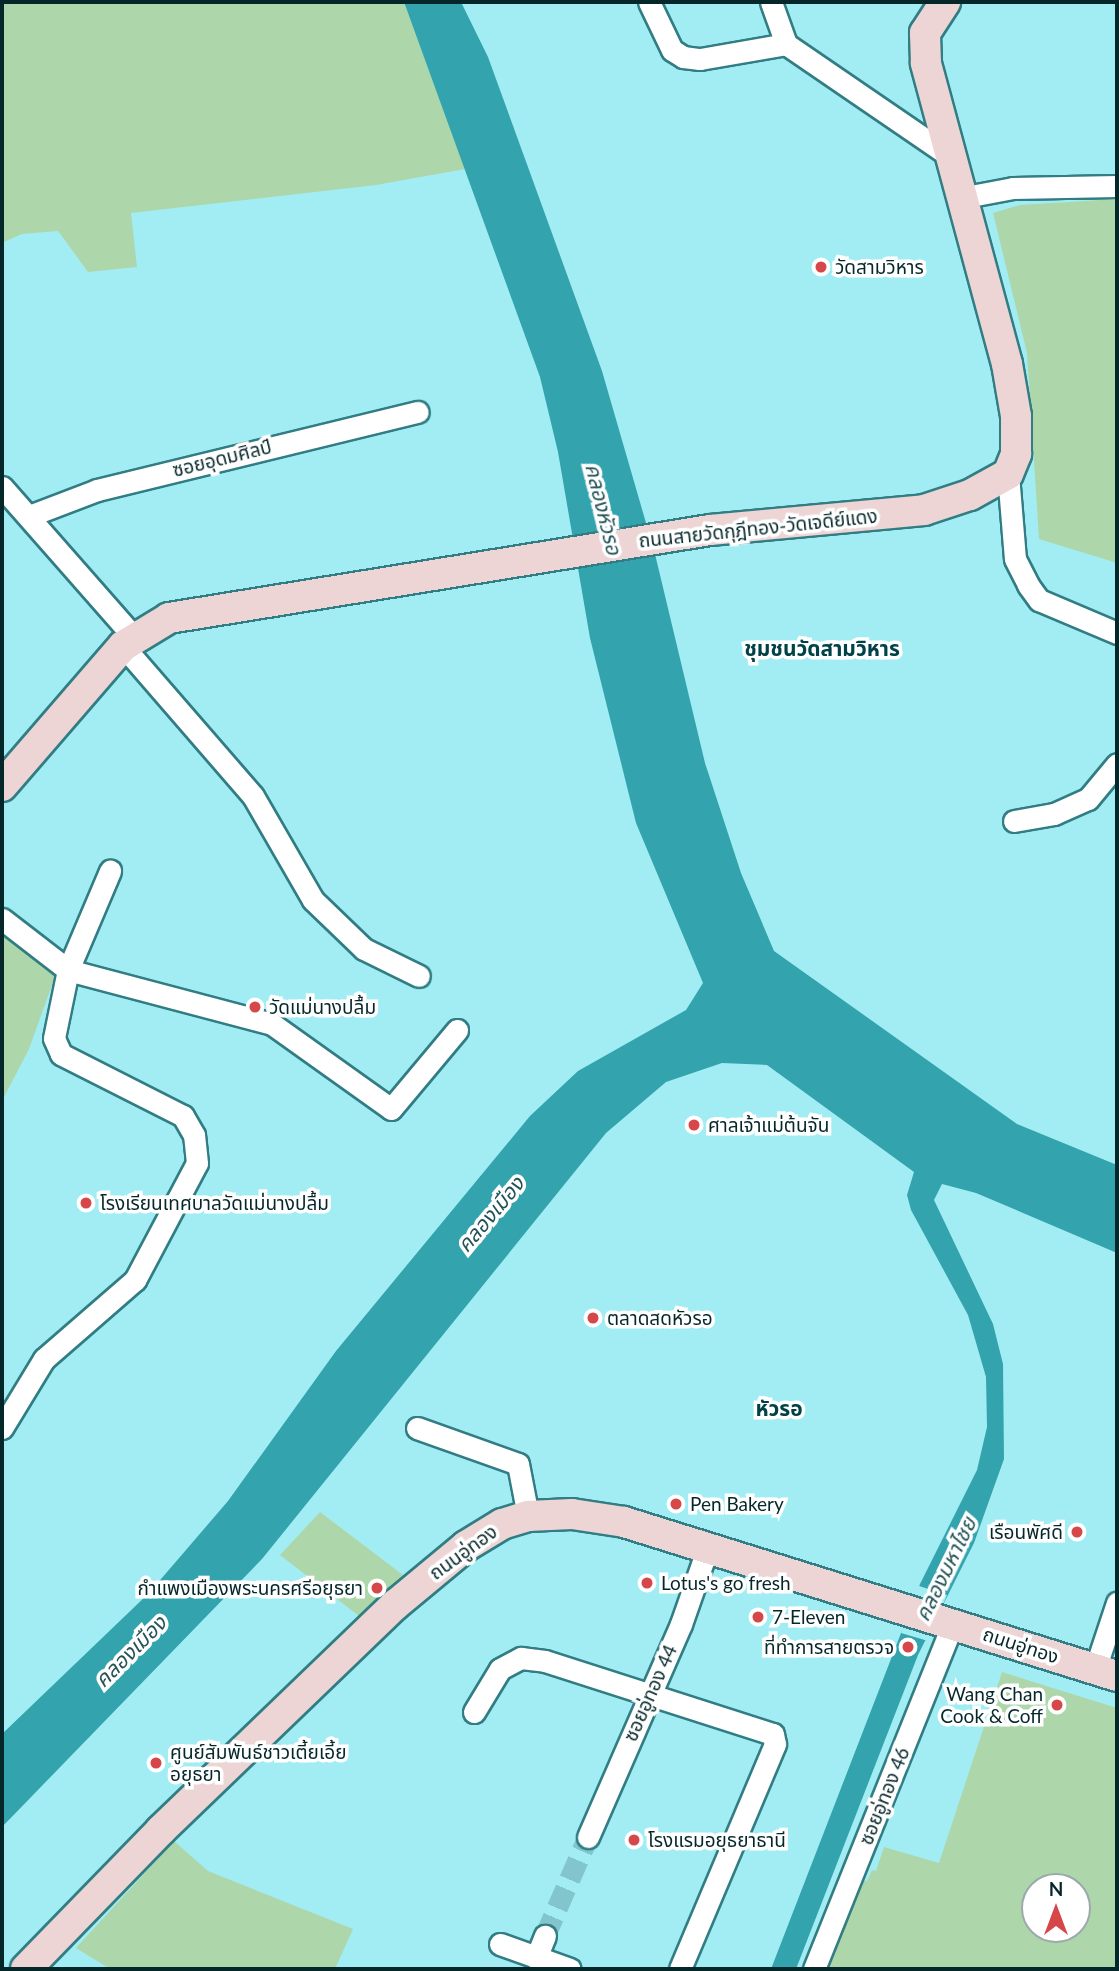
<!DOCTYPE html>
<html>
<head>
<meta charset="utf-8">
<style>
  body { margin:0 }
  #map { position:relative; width:1119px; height:1971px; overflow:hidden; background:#a2edf4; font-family:Lato,"Noto Sans Thai",sans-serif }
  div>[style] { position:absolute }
  .green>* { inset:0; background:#add7aa }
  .water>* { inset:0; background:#33a3ad }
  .pier>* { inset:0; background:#a2edf4 }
  .street-tunnel>* { height:21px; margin-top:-10.5px; transform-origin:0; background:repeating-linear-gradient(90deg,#83c5cc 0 21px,transparent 0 31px) }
  .roads { filter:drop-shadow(2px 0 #317d83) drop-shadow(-2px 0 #317d83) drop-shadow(0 2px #317d83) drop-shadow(0 -2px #317d83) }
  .street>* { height:21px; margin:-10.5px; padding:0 10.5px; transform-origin:10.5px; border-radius:10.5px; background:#fff }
  .secondary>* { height:30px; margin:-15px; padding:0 15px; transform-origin:15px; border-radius:15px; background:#ecd5d4 }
  .dots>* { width:19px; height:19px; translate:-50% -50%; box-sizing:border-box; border:4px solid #fff; border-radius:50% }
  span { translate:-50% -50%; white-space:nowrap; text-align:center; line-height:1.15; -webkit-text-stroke:7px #fff; paint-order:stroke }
  .poi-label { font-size:19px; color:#06272a }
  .left { translate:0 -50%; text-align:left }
  .right { translate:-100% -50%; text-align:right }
  .street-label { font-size:19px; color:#06272a }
  .water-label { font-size:21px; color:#245357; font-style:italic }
  .neighbourhood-label { font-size:21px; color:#004247; font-weight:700 }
  .frame { position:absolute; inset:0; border:4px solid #06272a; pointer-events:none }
  .north { position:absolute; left:1021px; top:1873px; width:70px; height:70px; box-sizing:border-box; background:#fff; border:2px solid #9ba9aa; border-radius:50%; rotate:0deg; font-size:19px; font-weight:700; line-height:28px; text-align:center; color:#06272a }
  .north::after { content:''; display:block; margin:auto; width:24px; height:32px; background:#d64749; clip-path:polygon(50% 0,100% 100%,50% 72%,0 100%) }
</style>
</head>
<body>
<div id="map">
  <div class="green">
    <i style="clip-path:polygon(2px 2px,404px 2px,465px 169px,376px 185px,131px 213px,137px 267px,88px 272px,58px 231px,22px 234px,2px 243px)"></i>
    <i style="clip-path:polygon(1117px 199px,1117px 563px,1039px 539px,1027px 353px,993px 213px,1020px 205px)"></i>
    <i style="clip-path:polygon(2px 930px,57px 971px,29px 1049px,2px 1101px)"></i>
    <i style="clip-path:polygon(320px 1512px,403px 1575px,359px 1616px,280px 1555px)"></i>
    <i style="clip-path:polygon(evenodd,1002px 1672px,1117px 1708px,1117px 1969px,827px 1969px,861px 1880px,867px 1881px,872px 1870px,876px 1871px,884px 1847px,939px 1863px,1002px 1672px,1077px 1887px,1077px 1929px,1035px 1929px,1035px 1887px,1077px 1887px)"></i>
    <i style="clip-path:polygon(174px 1841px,208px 1871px,353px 1929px,335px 1969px,110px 1969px,76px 1948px)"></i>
  </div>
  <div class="water">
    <i style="clip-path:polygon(404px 2px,461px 2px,488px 57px,602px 371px,655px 554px,705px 763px,741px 873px,774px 951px,1017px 1124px,1117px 1165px,1117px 1253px,976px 1193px,942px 1184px,934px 1200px,993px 1324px,1003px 1364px,1004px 1459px,974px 1543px,918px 1655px,796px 1969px,771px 1969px,920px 1584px,977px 1470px,987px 1427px,986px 1377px,968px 1315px,911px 1210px,907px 1195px,914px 1172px,767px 1065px,722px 1063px,666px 1082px,606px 1133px,262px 1559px,2px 1827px,2px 1734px,149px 1593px,228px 1501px,336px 1351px,530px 1116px,578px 1071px,686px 1010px,703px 983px,636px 823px,590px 638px,558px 452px,540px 377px)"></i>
  </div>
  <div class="pier">
    <i style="clip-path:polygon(916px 1585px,947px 1595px,928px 1641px,901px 1633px)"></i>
  </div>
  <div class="street-tunnel">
    <i style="left:545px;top:1936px;width:108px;rotate:-66.5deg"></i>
  </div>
  <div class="roads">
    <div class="street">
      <i style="left:649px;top:2px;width:53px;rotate:64.4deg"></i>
      <i style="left:672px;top:50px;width:13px;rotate:32deg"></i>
      <i style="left:683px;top:57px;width:17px;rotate:7deg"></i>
      <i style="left:700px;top:59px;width:87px;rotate:-9.9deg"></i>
      <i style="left:771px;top:2px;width:45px;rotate:70.3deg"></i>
      <i style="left:786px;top:44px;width:196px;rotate:34.4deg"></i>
      <i style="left:960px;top:198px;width:54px;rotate:-10.7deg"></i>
      <i style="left:1013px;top:188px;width:104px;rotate:-1.1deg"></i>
      <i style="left:1008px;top:474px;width:85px;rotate:85.3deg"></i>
      <i style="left:1015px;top:559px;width:29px;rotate:63deg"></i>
      <i style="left:1028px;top:585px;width:19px;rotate:54deg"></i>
      <i style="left:1039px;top:600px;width:85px;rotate:22.9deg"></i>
      <i style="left:2px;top:487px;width:200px;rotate:48.7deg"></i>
      <i style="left:29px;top:516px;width:73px;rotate:-20.9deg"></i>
      <i style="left:97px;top:490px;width:330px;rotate:-13.7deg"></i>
      <i style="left:123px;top:646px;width:198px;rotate:49.1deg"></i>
      <i style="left:253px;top:796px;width:120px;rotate:60deg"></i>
      <i style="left:313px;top:900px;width:71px;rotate:43.9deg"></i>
      <i style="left:364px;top:949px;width:61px;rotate:26.1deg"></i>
      <i style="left:1014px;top:821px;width:41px;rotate:-9.9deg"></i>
      <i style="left:1054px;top:814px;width:37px;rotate:-24deg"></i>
      <i style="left:1088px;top:799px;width:45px;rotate:-50.4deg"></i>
      <i style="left:2px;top:919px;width:83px;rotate:37.7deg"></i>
      <i style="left:68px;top:970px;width:211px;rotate:14.8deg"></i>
      <i style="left:272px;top:1024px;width:146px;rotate:35.5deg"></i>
      <i style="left:391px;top:1109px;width:103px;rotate:-50.1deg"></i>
      <i style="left:2px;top:1428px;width:81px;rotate:-58.7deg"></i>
      <i style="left:44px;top:1359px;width:121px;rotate:-41deg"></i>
      <i style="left:135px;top:1280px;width:132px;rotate:-62.1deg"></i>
      <i style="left:197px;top:1163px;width:28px;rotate:-96deg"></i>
      <i style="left:194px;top:1135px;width:22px;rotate:-120deg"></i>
      <i style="left:183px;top:1116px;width:137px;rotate:-153.1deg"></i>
      <i style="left:61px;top:1054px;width:17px;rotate:-114deg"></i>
      <i style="left:54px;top:1038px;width:69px;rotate:-78.4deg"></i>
      <i style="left:68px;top:970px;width:108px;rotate:-67deg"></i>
      <i style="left:417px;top:1428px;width:107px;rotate:19.6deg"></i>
      <i style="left:518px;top:1464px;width:53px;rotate:79.1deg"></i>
      <i style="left:1095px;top:1669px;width:70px;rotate:-71.6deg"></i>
      <i style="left:474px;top:1712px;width:50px;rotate:-58.8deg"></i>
      <i style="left:500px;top:1669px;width:24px;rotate:-28deg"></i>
      <i style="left:521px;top:1658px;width:24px;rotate:7deg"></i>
      <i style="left:545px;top:1661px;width:239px;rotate:17.8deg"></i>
      <i style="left:773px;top:1734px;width:10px;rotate:79deg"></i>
      <i style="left:775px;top:1744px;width:244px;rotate:112.9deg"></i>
      <i style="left:588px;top:1837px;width:232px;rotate:-66.4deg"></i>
      <i style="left:681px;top:1624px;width:82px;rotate:-70.7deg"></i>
      <i style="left:500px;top:1944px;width:74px;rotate:19.7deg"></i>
      <i style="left:536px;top:1958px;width:24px;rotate:-68deg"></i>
      <i style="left:814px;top:1969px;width:373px;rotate:-68.1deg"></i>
    </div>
    <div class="secondary">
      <i style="left:2px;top:786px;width:185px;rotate:-49.2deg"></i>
      <i style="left:123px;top:646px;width:54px;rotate:-31.3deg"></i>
      <i style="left:169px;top:618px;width:548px;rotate:-9.24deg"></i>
      <i style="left:710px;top:530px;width:215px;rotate:-5.3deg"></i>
      <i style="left:924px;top:510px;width:48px;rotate:-18.1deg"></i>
      <i style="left:970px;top:495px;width:43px;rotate:-28.9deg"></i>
      <i style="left:1008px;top:474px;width:22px;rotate:-68deg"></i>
      <i style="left:1016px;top:454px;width:38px;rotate:-90deg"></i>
      <i style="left:1016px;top:416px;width:53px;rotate:-99.8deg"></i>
      <i style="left:1007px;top:364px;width:312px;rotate:-105.1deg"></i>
      <i style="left:926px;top:63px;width:30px;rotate:-92deg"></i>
      <i style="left:925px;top:33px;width:37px;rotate:-57deg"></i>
      <i style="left:26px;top:1969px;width:194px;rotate:-45.8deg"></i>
      <i style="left:161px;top:1830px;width:325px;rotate:-43.9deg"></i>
      <i style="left:395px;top:1605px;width:92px;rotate:-39.7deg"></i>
      <i style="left:466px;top:1546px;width:42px;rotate:-31.4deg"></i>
      <i style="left:502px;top:1524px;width:27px;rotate:-17deg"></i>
      <i style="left:528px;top:1516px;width:44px;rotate:-2.6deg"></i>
      <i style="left:572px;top:1514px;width:53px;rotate:8.7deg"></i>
      <i style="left:624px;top:1522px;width:516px;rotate:17.35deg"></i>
    </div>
  </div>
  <div class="dots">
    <i style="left:821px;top:267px;background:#d64749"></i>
    <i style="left:255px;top:1007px;background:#d64749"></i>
    <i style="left:694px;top:1125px;background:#d64749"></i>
    <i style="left:86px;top:1203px;background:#d64749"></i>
    <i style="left:593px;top:1318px;background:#d64749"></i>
    <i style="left:676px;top:1504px;background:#d64749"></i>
    <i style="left:1077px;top:1532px;background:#d64749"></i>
    <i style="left:647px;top:1583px;background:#d64749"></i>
    <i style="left:377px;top:1588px;background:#d64749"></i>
    <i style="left:758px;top:1617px;background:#d64749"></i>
    <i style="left:908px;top:1647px;background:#d64749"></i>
    <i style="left:1057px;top:1705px;background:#d64749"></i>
    <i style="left:156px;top:1763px;background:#d64749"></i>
    <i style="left:634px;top:1840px;background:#d64749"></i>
  </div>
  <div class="poi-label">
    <span class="left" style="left:835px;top:267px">วัดสามวิหาร</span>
    <span class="left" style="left:269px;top:1007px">วัดแม่นางปลื้ม</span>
    <span class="left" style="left:708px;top:1125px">ศาลเจ้าแม่ต้นจัน</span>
    <span class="left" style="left:100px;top:1203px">โรงเรียนเทศบาลวัดแม่นางปลื้ม</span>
    <span class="left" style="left:607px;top:1318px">ตลาดสดหัวรอ</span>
    <span class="left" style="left:690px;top:1504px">Pen Bakery</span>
    <span class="right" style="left:1063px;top:1532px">เรือนพัศดี</span>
    <span class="left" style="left:661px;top:1583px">Lotus's go fresh</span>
    <span class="right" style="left:363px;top:1588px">กำแพงเมืองพระนครศรีอยุธยา</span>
    <span class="left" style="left:772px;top:1617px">7-Eleven</span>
    <span class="right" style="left:894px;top:1647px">ที่ทำการสายตรวจ</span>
    <span class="right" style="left:1043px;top:1705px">Wang Chan<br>Cook &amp; Coff</span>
    <span class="left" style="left:170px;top:1763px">ศูนย์สัมพันธ์ชาวเตี้ยเอี้ย<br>อยุธยา</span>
    <span class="left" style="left:648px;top:1840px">โรงแรมอยุธยาธานี</span>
  </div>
  <div class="street-label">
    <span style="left:222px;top:458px;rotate:-14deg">ซอยอุดมศิลป์</span>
    <span style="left:758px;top:528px;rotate:-6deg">ถนนสายวัดกุฎีทอง-วัดเจดีย์แดง</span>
    <span style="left:463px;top:1552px;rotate:-36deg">ถนนอู่ทอง</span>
    <span style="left:1021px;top:1645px;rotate:18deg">ถนนอู่ทอง</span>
    <span style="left:650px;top:1693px;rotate:-66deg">ซอยอู่ทอง 44</span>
    <span style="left:884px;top:1796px;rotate:-68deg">ซอยอู่ทอง 46</span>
  </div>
  <div class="water-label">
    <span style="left:604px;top:509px;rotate:76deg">คลองหัวรอ</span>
    <span style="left:490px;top:1214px;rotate:-50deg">คลองเมือง</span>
    <span style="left:945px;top:1569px;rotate:-64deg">คลองมหาไชย</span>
    <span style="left:130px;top:1651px;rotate:-45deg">คลองเมือง</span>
  </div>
  <div class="neighbourhood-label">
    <span style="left:822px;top:648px">ชุมชนวัดสามวิหาร</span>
    <span style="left:779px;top:1408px">หัวรอ</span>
  </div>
  <div class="frame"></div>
  <div class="north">N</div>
</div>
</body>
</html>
